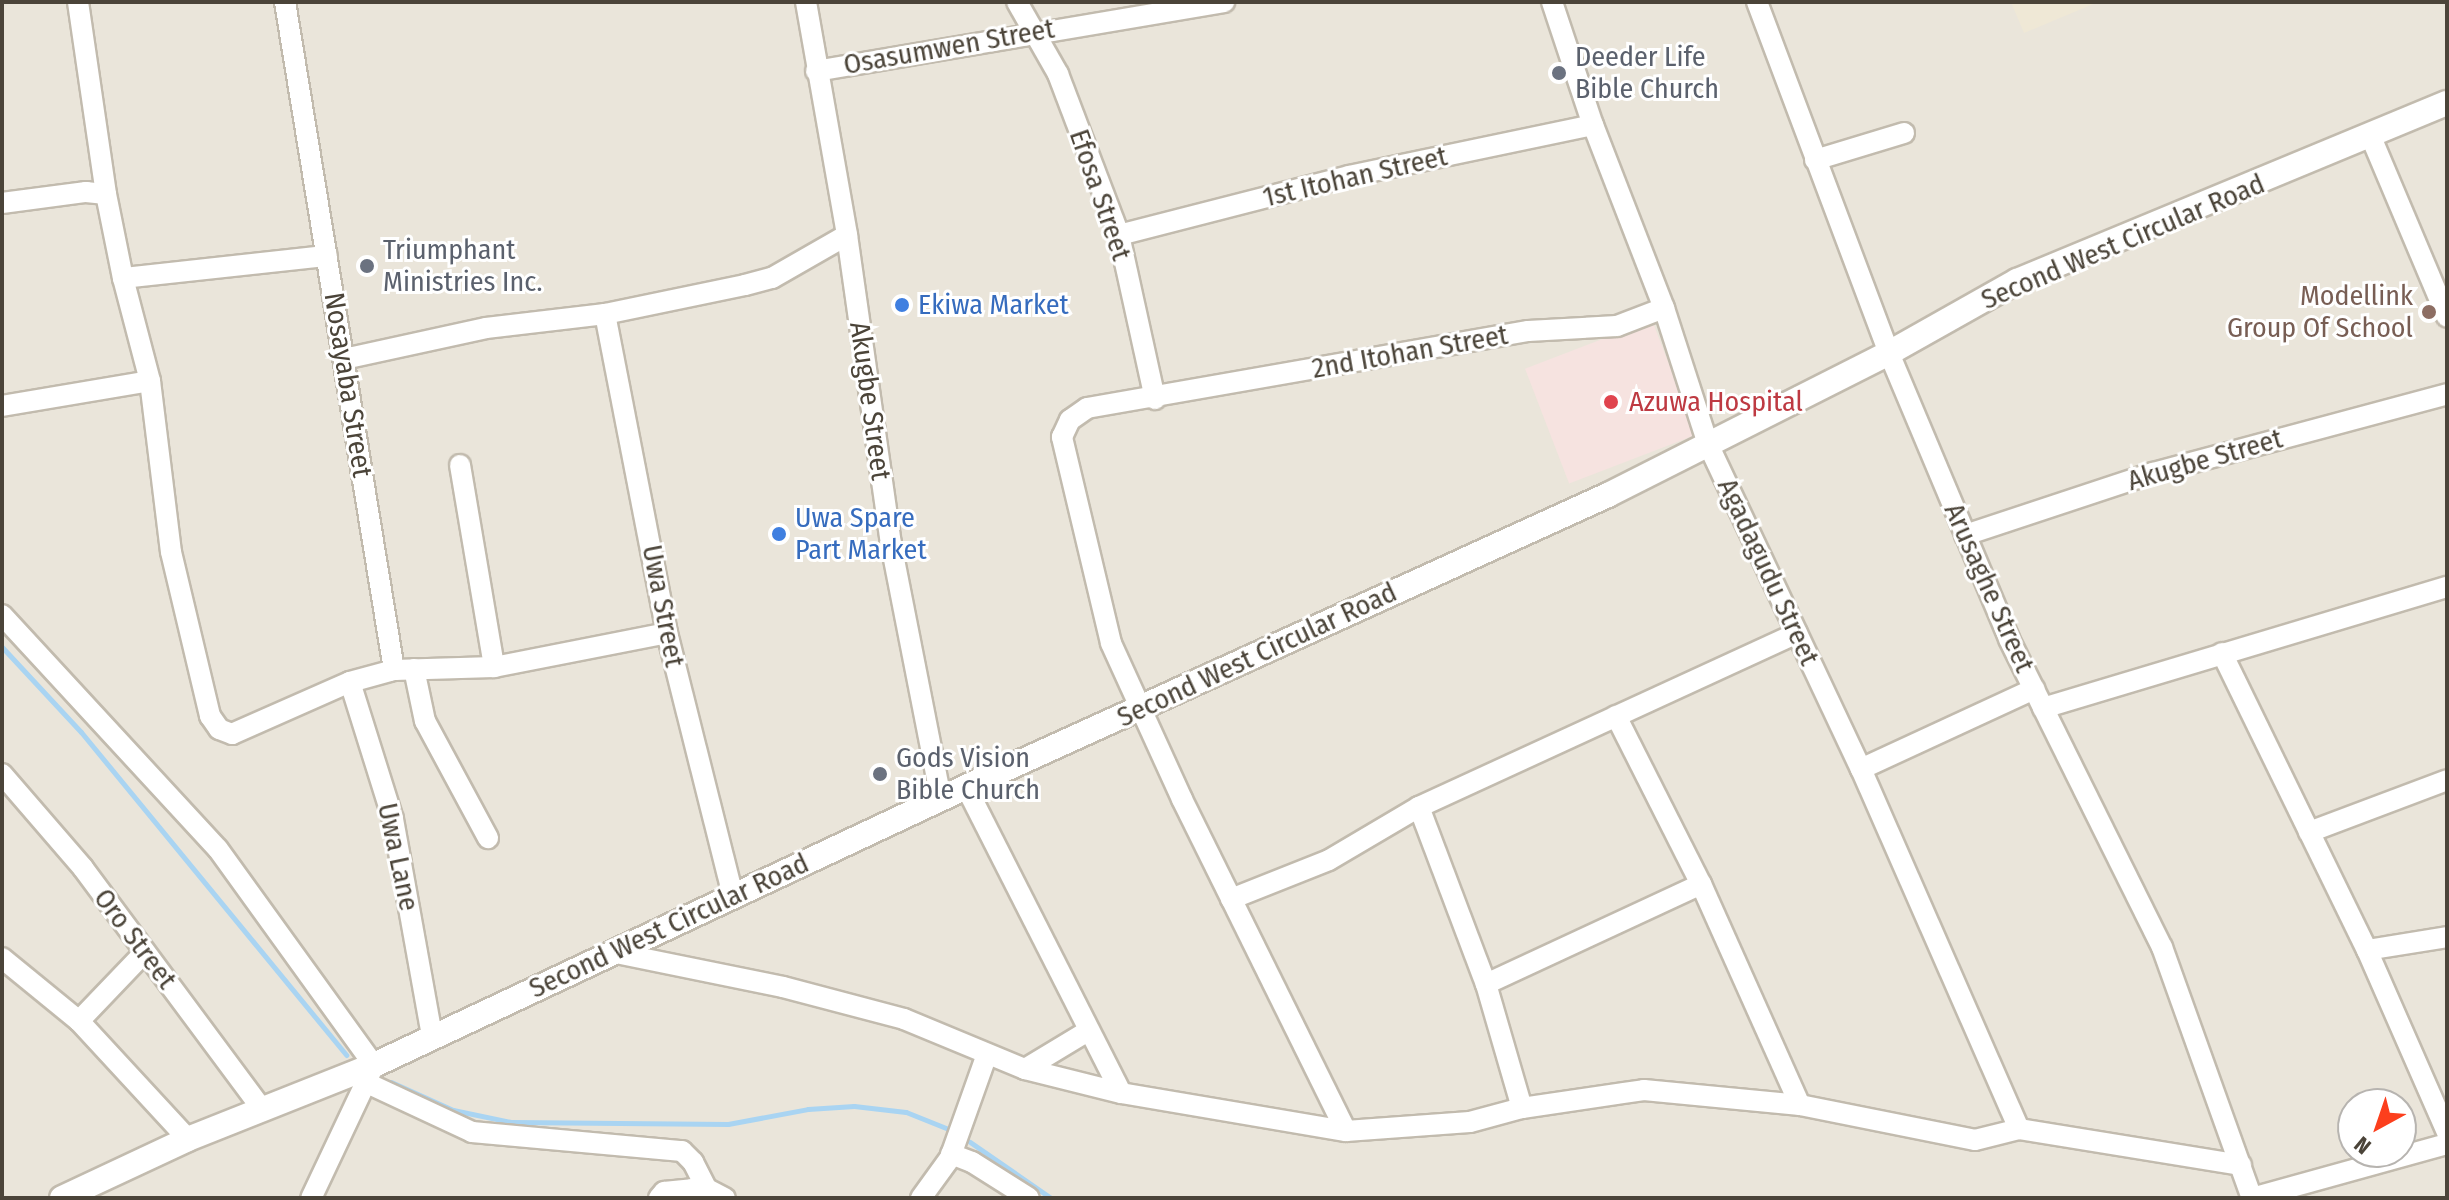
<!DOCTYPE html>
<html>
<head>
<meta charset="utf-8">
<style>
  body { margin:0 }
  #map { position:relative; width:2449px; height:1200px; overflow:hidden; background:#f6f3ec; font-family:"Fira Sans Condensed",sans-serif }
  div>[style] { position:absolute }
  .residential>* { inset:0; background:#eae5da }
  .education>* { inset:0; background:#efe8d6 }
  .medical>* { inset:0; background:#f6e3e0; transform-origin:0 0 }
  .stream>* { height:5px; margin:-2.5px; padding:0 2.5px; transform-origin:2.5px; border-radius:2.5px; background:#a9d4f2 }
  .roads { filter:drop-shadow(2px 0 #c2bbae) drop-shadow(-2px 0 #c2bbae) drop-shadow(0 2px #c2bbae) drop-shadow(0 -2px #c2bbae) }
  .minor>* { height:20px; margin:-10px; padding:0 10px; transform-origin:10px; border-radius:10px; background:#fff }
  .tertiary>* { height:24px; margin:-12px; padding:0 12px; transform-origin:12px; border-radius:12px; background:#fff }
  .dots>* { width:22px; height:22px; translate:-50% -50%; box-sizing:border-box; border:4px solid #fff; border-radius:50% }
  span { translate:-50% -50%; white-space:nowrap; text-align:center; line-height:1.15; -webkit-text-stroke:6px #fff; paint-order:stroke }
  .street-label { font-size:28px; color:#4b4439 }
  .worship-label { font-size:28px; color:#5b616d }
  .left { translate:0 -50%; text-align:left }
  .education-label { font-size:28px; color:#785e54 }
  .right { translate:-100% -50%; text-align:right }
  .shop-label { font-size:28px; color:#366cbe }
  .health-label { font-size:28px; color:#be3a42 }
  .frame { position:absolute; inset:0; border:4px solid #4b4439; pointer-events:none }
  .north { position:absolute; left:2337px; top:1088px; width:80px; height:80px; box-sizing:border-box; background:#fff; border:2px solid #b7b4b0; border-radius:50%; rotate:220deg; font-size:22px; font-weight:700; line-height:32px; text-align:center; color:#4b4439 }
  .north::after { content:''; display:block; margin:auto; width:28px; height:36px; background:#fc3f1d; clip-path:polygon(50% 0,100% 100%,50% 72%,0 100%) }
</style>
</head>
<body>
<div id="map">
  <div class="residential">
    <i style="clip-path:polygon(evenodd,2px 2px,2447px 2px,2447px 1198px,2px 1198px,2px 2px,2353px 1104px,2401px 1104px,2401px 1152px,2353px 1152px,2353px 1104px)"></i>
  </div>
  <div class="education">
    <i style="clip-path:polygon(2011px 2px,2098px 2px,2024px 33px)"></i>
  </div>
  <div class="medical">
    <i style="left:1652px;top:320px;width:123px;height:136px;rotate:69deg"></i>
  </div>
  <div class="stream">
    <i style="left:2px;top:647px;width:116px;rotate:47.1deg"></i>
    <i style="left:81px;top:732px;width:418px;rotate:50.6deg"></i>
    <i style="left:391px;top:1082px;width:68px;rotate:24.3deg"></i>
    <i style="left:453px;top:1110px;width:59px;rotate:11.7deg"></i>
    <i style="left:511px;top:1122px;width:217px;rotate:0.5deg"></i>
    <i style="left:728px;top:1124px;width:81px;rotate:-10.6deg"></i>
    <i style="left:808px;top:1109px;width:46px;rotate:-3.7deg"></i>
    <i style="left:854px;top:1106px;width:52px;rotate:6.6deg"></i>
    <i style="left:906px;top:1112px;width:43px;rotate:21.8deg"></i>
    <i style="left:970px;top:1142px;width:98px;rotate:34.7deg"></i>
  </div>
  <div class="roads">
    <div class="minor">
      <i style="left:78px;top:2px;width:194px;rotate:81.7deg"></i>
      <i style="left:106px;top:194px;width:86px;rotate:78.6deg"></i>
      <i style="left:123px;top:278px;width:106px;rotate:75.3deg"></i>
      <i style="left:150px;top:381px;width:172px;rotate:83deg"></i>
      <i style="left:171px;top:552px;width:169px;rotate:76.6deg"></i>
      <i style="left:210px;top:716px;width:16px;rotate:55deg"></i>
      <i style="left:219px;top:729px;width:14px;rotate:21deg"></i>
      <i style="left:232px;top:734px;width:129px;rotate:-23.8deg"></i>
      <i style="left:350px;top:682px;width:46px;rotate:-15.3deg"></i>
      <i style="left:285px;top:2px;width:677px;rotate:80.73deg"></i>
      <i style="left:394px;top:670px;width:100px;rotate:-1.7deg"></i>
      <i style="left:494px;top:667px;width:176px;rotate:-11.1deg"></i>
      <i style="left:806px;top:2px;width:237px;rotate:80deg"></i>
      <i style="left:847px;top:235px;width:312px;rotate:81.9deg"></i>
      <i style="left:891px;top:544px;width:259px;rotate:78.9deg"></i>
      <i style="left:1017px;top:2px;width:83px;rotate:60.3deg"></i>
      <i style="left:1058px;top:74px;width:172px;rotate:69.2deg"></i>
      <i style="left:1119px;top:235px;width:168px;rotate:77.6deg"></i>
      <i style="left:1552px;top:2px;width:130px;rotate:71.6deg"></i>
      <i style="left:1593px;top:125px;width:196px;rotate:68.8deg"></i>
      <i style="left:1664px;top:308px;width:143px;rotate:72.1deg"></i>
      <i style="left:1708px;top:444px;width:359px;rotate:64.8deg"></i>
      <i style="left:1861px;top:769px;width:393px;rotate:66.3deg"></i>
      <i style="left:1757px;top:2px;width:375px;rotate:69.4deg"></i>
      <i style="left:1889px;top:353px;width:310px;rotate:67.2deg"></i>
      <i style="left:2009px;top:639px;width:344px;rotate:63.6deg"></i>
      <i style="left:2162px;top:947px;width:267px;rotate:70.3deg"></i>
      <i style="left:816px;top:71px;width:414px;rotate:-9.6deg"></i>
      <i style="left:2371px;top:137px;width:195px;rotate:67.1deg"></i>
      <i style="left:1815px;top:160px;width:93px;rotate:-16.9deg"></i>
      <i style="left:2px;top:203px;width:85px;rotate:-7.5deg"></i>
      <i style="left:86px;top:192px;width:20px;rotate:6deg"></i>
      <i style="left:1119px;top:235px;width:237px;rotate:-14.4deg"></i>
      <i style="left:1349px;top:176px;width:249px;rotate:-11.8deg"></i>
      <i style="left:123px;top:278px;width:205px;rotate:-6.2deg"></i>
      <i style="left:605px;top:314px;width:325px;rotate:79deg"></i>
      <i style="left:667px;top:633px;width:271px;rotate:75.9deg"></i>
      <i style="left:344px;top:359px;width:145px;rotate:-12.3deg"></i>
      <i style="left:486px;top:328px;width:120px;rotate:-6.7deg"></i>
      <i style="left:605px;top:314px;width:143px;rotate:-11.7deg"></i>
      <i style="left:745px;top:285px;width:28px;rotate:-15deg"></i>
      <i style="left:772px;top:278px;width:86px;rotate:-29.8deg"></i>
      <i style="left:2px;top:406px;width:150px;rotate:-9.6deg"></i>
      <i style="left:460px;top:465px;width:205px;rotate:80.4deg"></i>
      <i style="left:1965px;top:535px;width:198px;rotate:-18.3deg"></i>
      <i style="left:2153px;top:473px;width:304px;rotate:-15deg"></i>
      <i style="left:2px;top:615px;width:318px;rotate:47.3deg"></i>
      <i style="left:218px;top:849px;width:266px;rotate:54.2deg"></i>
      <i style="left:374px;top:1065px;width:147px;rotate:115.3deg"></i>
      <i style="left:2222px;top:653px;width:331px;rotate:64deg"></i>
      <i style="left:2367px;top:950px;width:199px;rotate:66.3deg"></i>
      <i style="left:414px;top:669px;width:53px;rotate:78.1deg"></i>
      <i style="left:425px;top:721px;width:133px;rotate:61.7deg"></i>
      <i style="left:350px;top:682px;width:144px;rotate:72.6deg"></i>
      <i style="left:393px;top:819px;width:220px;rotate:79.8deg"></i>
      <i style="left:2043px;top:708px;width:422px;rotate:-16.7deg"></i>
      <i style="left:1616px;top:716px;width:188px;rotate:63.2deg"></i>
      <i style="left:1701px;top:884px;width:242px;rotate:65.9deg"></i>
      <i style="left:1861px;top:769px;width:191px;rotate:-24.8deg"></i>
      <i style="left:2px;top:774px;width:124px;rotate:49.2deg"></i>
      <i style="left:83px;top:868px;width:300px;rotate:53.4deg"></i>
      <i style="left:966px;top:787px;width:343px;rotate:63.1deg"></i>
      <i style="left:1419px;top:807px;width:189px;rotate:69.3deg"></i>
      <i style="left:1486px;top:984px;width:129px;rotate:73.8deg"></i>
      <i style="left:2309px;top:832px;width:147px;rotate:-20.6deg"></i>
      <i style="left:1231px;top:899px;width:105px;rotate:-21.7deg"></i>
      <i style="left:1329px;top:860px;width:104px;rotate:-30.5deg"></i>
      <i style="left:1419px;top:807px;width:416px;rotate:-24.7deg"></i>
      <i style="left:2367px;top:950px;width:81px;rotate:-9.2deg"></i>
      <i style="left:616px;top:953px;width:170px;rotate:11.5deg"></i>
      <i style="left:783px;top:987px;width:125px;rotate:14.8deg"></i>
      <i style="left:904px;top:1019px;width:131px;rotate:22.5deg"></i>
      <i style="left:1025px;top:1069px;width:99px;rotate:14deg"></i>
      <i style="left:1121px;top:1093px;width:228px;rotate:9.6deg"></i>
      <i style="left:1346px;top:1131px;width:124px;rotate:-4.2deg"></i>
      <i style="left:1470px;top:1122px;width:54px;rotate:-15.1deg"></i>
      <i style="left:1522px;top:1108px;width:123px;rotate:-8.4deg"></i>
      <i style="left:1644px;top:1090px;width:157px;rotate:5.5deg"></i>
      <i style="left:1800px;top:1105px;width:178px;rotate:11.3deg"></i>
      <i style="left:1975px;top:1140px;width:45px;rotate:-14deg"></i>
      <i style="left:2019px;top:1129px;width:225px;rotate:9.2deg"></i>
      <i style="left:2px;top:958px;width:99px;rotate:39.3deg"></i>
      <i style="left:79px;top:1021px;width:161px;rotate:47.3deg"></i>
      <i style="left:1486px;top:984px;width:237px;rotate:-24.9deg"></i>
      <i style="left:79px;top:1021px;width:95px;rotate:-46.3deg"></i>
      <i style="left:1025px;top:1069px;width:74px;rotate:-31.1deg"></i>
      <i style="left:367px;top:1083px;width:116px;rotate:25deg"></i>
      <i style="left:472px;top:1132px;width:211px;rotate:5.2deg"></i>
      <i style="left:682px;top:1151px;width:16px;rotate:45deg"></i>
      <i style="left:693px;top:1162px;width:30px;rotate:63deg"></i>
      <i style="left:1346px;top:1131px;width:370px;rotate:-116.3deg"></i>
      <i style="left:1182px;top:799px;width:171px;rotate:-114.5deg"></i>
      <i style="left:1111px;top:643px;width:212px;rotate:-103.4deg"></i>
      <i style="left:1062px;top:437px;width:19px;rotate:-65deg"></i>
      <i style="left:1070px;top:420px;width:21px;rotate:-35deg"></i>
      <i style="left:1087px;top:408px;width:448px;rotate:-9.9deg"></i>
      <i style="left:1528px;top:331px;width:89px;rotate:-3.2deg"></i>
      <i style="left:1617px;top:326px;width:50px;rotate:-21deg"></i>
      <i style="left:951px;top:1154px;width:22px;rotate:21deg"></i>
      <i style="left:972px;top:1162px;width:67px;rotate:32.3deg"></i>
      <i style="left:659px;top:1198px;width:8px;rotate:-50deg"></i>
      <i style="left:664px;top:1192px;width:28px;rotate:-6deg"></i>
      <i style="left:692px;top:1189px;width:15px"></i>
      <i style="left:707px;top:1189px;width:20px;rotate:27deg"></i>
      <i style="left:921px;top:1198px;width:49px;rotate:-54.1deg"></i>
      <i style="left:950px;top:1158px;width:110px;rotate:-70.4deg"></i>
      <i style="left:2252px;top:1198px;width:202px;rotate:-15.5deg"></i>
    </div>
    <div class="tertiary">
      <i style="left:62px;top:1198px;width:139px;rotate:-25.1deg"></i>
      <i style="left:188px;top:1139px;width:200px;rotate:-21.7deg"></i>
      <i style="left:374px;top:1065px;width:654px;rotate:-25.15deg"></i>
      <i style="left:966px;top:787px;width:705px;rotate:-24.46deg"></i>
      <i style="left:1608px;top:495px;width:315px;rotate:-26.8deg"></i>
      <i style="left:1889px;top:353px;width:147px;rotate:-29.4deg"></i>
      <i style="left:2017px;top:281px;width:465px;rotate:-22.5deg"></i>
    </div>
  </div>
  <div class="dots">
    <i style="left:1559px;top:73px;background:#6b7280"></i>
    <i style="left:367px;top:266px;background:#6b7280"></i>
    <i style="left:902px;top:305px;background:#3f7fe0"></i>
    <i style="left:2429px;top:312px;background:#8d6e63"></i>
    <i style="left:1611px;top:402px;background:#e0444e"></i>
    <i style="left:779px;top:534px;background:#3f7fe0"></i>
    <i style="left:880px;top:774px;background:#6b7280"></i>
  </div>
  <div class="street-label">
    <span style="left:949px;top:47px;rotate:-10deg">Osasumwen Street</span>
    <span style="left:1355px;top:177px;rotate:-13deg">1st Itohan Street</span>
    <span style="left:1100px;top:195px;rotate:71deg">Efosa Street</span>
    <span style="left:2123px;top:242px;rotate:-23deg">Second West Circular Road</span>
    <span style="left:1410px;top:352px;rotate:-10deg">2nd Itohan Street</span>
    <span style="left:348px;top:385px;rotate:81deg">Nosayaba Street</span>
    <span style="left:870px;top:401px;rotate:82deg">Akugbe Street</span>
    <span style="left:2205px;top:460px;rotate:-16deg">Akugbe Street</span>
    <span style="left:1768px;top:572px;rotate:65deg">Agadagudu Street</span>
    <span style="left:1989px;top:588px;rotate:66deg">Arusaghe Street</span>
    <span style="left:663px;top:606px;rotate:79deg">Uwa Street</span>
    <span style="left:1257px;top:655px;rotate:-25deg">Second West Circular Road</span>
    <span style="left:398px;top:857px;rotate:78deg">Uwa Lane</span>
    <span style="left:669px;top:926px;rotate:-25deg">Second West Circular Road</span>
    <span style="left:135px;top:939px;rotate:53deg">Oro Street</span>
  </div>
  <div class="worship-label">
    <span class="left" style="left:1575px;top:73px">Deeder Life<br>Bible Church</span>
    <span class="left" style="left:383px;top:266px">Triumphant<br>Ministries Inc.</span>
    <span class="left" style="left:896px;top:774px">Gods Vision<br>Bible Church</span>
  </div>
  <div class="education-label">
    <span class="right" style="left:2413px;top:312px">Modellink<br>Group Of School</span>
  </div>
  <div class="shop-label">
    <span class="left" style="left:918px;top:305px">Ekiwa Market</span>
    <span class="left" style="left:795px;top:534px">Uwa Spare<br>Part Market</span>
  </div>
  <div class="health-label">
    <span class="left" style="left:1629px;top:402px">Azuwa Hospital</span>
  </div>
  <div class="frame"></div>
  <div class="north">N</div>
</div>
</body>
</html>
